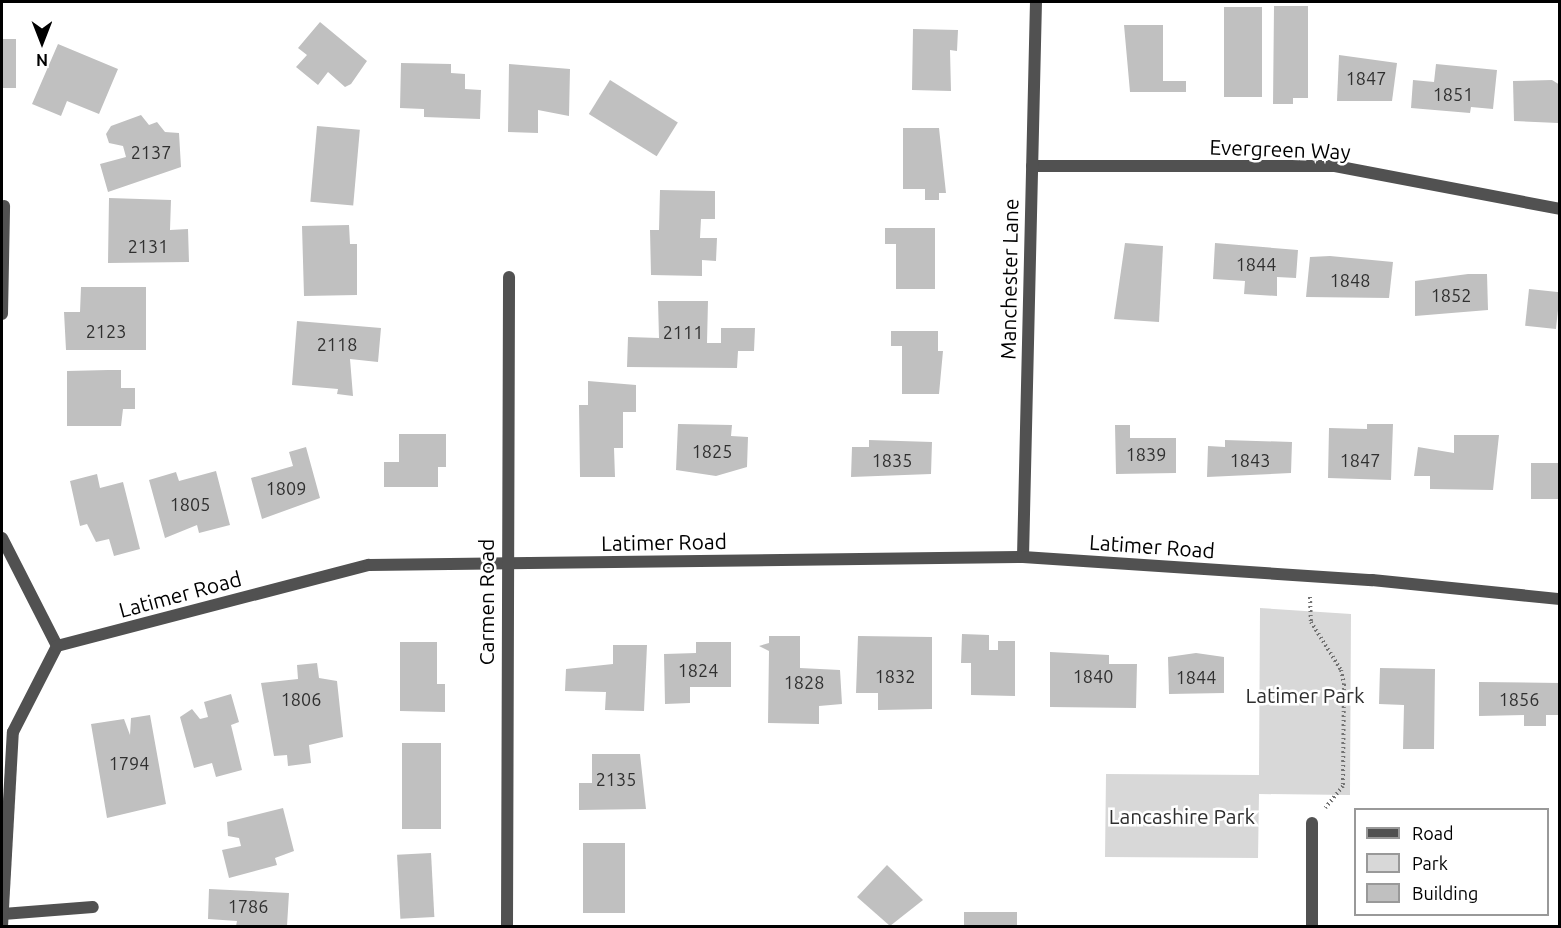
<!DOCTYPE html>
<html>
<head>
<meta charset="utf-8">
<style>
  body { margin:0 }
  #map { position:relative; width:1561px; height:928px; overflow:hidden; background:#fff; font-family:Ubuntu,sans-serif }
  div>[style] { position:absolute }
  .green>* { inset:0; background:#d8d8d8 }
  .building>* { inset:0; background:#c0c0c0; transform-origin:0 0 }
  .path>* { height:4px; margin-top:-2px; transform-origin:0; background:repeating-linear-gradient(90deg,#737373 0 1.5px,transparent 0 4.5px) }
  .street>* { height:12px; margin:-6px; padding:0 6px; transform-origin:6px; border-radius:6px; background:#515151 }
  span { translate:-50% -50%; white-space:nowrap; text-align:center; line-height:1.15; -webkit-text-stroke:5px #fff; paint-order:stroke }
  .number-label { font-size:18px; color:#303030 }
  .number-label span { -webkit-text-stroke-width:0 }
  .street-label { font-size:21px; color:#000 }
  .park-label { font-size:21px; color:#2f2f2f }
  .frame { position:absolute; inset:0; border:3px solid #000; pointer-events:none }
  .legend { position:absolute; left:1354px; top:808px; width:195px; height:108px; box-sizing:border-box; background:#fff; border:2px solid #999; margin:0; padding:8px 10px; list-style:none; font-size:18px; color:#000 }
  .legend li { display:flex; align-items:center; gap:12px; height:30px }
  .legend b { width:30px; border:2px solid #999 }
  .north { position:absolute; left:12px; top:12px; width:60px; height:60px; -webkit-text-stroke:4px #fff; paint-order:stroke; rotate:180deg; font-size:16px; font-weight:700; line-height:24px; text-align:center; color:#000 }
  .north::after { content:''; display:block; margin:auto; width:21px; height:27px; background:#000; clip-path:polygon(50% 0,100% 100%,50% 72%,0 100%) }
</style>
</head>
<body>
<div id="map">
  <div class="green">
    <i style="clip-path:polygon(1260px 608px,1351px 614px,1350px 795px,1259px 794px,1258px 858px,1105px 857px,1106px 774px,1259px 775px)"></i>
  </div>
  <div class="building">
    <i style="clip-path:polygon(1274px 6px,1308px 6px,1308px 98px,1293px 98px,1293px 104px,1273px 104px)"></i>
    <i style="left:1224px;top:7px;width:38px;height:90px"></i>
    <i style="clip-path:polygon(320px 22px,367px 61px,351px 84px,345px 87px,328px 72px,318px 85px,296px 67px,307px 55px,298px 48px)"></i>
    <i style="clip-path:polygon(1124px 25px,1163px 25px,1163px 81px,1186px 81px,1186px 92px,1130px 92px)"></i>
    <i style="clip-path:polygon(913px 29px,958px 30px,957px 51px,950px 50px,951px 91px,912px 90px)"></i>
    <i style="left:2px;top:39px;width:14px;height:49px"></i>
    <i style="clip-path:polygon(58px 44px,118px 69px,99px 114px,67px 101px,61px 116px,32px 104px)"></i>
    <i style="clip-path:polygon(1339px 55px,1397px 63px,1392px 101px,1337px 101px)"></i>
    <i style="clip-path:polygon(401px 63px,451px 64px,451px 73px,465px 74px,465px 89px,481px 90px,480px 119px,424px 117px,424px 109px,400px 108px)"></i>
    <i style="clip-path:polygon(509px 64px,570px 69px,569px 116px,538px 110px,538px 133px,508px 132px)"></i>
    <i style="clip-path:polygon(1436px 64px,1497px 70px,1493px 109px,1471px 107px,1470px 113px,1411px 108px,1413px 80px,1434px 82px)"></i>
    <i style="left:610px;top:80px;width:80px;height:40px;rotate:32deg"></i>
    <i style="clip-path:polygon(1552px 80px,1560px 85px,1558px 123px,1514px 121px,1513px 81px)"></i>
    <i style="clip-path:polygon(141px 115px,149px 125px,157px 122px,165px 132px,179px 133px,181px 167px,108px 192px,100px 164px,126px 157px,123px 146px,109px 143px,106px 134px,111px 126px)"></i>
    <i style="left:317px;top:126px;width:43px;height:76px;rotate:5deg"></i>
    <i style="clip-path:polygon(903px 128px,939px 128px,946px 193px,939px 193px,939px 200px,925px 200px,925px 189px,903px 189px)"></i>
    <i style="clip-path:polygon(660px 190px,715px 191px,715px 219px,701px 219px,700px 238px,717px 238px,716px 261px,702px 260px,702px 276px,651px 275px,650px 230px,659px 230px)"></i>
    <i style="clip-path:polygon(109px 198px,171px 200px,170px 230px,188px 229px,189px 262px,108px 263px)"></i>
    <i style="clip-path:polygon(349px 225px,350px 244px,357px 244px,357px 295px,304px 296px,302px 226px)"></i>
    <i style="clip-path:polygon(885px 228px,935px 228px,935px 289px,896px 289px,896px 244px,885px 244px)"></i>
    <i style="clip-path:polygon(1125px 243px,1163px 246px,1159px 322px,1114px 319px)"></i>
    <i style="clip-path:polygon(1215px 243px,1298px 250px,1296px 278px,1277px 277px,1277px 296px,1244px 294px,1245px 281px,1213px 279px)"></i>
    <i style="clip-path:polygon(1330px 256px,1393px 262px,1389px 298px,1306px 297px,1310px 257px)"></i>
    <i style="clip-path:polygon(1468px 274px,1487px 274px,1488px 310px,1415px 316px,1415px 281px)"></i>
    <i style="clip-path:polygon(81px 287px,146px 287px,146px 350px,66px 350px,64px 312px,80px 312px)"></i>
    <i style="left:1529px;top:289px;width:31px;height:37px;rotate:6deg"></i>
    <i style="clip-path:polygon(658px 301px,708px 301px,707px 343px,721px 343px,721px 328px,755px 328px,754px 351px,738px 351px,737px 368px,627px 367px,628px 337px,659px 338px)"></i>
    <i style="clip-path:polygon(297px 321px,381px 328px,378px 362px,350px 359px,353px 396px,337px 394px,338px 389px,292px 385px)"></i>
    <i style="clip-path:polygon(891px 331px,938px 331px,938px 351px,943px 351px,939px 394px,902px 394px,902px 346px,891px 346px)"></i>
    <i style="clip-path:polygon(108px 370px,121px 370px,121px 388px,135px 388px,135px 409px,123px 409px,121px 426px,67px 426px,67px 371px)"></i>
    <i style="clip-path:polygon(588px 381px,636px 385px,636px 412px,623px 412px,623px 448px,614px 448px,615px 477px,580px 477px,579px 405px,588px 405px)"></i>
    <i style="clip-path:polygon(678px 424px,732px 425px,731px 436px,748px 437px,747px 467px,716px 476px,676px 470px)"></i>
    <i style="clip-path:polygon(1367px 424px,1393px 424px,1391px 480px,1328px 478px,1329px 428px,1367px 429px)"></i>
    <i style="clip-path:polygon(1115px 425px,1130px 425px,1130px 438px,1176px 438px,1176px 473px,1116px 474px)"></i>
    <i style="clip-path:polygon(399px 434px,446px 434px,446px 467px,438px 467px,438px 487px,384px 487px,384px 462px,399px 462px)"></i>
    <i style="clip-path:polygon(1454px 435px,1499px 435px,1493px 490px,1430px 489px,1430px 476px,1414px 476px,1418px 447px,1454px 453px)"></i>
    <i style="clip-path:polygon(869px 440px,932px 442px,931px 474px,851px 477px,852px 447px,869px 447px)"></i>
    <i style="clip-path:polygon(1225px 440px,1292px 442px,1291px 473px,1207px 477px,1208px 446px,1225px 447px)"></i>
    <i style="clip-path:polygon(306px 447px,320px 498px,262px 519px,251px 478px,293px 466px,289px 452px)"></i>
    <i style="left:1531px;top:463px;width:29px;height:36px"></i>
    <i style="clip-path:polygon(216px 471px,230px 525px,199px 533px,197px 525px,165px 538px,149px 480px,176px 472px,179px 481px)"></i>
    <i style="clip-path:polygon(97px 474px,100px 488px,123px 482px,140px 549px,114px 556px,109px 539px,96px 542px,87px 524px,80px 526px,70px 481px)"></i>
    <i style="clip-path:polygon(962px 634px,989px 635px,989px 650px,998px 650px,998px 641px,1015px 641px,1015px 696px,971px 695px,971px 663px,961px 663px)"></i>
    <i style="clip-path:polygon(769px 636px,800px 636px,800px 668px,840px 670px,842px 704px,819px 706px,819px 724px,768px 723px,769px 651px,759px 646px,769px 643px)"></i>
    <i style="clip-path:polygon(858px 636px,932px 637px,932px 709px,878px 710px,878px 693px,856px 693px)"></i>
    <i style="clip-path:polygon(400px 642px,437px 642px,437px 684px,445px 684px,445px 712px,400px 711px)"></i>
    <i style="clip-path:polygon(696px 642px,731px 642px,731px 687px,690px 687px,690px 703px,665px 704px,664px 654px,696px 653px)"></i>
    <i style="clip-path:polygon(613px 645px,647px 645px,644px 711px,605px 710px,606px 692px,565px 691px,566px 669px,613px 664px)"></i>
    <i style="clip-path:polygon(1050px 652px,1109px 655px,1109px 664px,1137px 664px,1136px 708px,1050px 707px)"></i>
    <i style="clip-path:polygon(1196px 653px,1224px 657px,1224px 693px,1169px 694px,1168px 657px)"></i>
    <i style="clip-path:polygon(317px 663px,319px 678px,337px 681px,343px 737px,309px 745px,311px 763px,288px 766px,287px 755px,274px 756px,261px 683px,298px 679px,297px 665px)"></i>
    <i style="clip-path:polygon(1380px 668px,1435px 669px,1434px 749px,1403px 749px,1404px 705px,1379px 704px)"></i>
    <i style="clip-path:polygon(1479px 682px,1560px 683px,1560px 715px,1546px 715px,1546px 726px,1524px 726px,1524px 715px,1479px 716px)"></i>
    <i style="clip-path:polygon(231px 694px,239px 722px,231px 725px,242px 770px,216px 777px,212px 763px,194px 768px,180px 717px,192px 709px,200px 719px,208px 717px,204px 702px)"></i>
    <i style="clip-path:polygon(150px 715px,166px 804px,107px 818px,91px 724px,124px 719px,130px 735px,131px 718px)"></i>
    <i style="left:402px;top:743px;width:39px;height:86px"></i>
    <i style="clip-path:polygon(592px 754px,640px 754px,646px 809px,579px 810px,579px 783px,592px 783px)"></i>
    <i style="clip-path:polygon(283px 808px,294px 851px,275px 858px,277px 865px,229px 878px,222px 850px,241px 846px,239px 838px,228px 836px,227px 822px)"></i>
    <i style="left:583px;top:843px;width:42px;height:70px"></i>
    <i style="left:431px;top:853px;width:64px;height:34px;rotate:87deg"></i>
    <i style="clip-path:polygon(887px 865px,923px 900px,890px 926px,857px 897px)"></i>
    <i style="clip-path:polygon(209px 889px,289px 893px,287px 926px,236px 926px,237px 921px,208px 919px)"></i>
    <i style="left:964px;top:912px;width:53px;height:14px"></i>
  </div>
  <div class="path">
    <i style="left:1310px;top:597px;width:25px;rotate:88deg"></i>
    <i style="left:1311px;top:622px;width:57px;rotate:58deg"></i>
    <i style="left:1341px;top:670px;width:14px;rotate:78deg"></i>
    <i style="left:1344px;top:684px;width:102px;rotate:90.6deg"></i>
    <i style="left:1343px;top:786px;width:28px;rotate:129deg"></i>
  </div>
  <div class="street">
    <i style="left:1032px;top:166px;width:303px"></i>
    <i style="left:1335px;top:166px;width:229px;rotate:10.8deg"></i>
    <i style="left:2px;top:314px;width:108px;rotate:-88.9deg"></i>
    <i style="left:2px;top:538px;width:121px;rotate:63deg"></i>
    <i style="left:1023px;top:557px;width:555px;rotate:-88.66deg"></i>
    <i style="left:3px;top:914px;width:90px;rotate:-4.4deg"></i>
    <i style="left:2px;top:926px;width:194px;rotate:-86.8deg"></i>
    <i style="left:13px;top:732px;width:97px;rotate:-62.9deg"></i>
    <i style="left:57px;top:646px;width:322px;rotate:-14.6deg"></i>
    <i style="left:369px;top:565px;width:654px;rotate:-0.7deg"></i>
    <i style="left:1023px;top:557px;width:350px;rotate:3.8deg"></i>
    <i style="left:1372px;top:580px;width:189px;rotate:5.8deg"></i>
    <i style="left:507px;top:926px;width:649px;rotate:-89.82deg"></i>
    <i style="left:1312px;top:926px;width:103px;rotate:-90deg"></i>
  </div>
  <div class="number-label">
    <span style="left:1366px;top:78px">1847</span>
    <span style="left:1453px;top:94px">1851</span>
    <span style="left:151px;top:152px">2137</span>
    <span style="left:148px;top:246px">2131</span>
    <span style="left:1256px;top:264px">1844</span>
    <span style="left:1350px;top:280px">1848</span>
    <span style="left:1451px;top:295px">1852</span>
    <span style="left:106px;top:331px">2123</span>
    <span style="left:683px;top:332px">2111</span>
    <span style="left:337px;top:344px">2118</span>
    <span style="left:712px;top:451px">1825</span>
    <span style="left:1146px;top:454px">1839</span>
    <span style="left:892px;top:460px">1835</span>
    <span style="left:1250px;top:460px">1843</span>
    <span style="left:1360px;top:460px">1847</span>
    <span style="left:286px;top:488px">1809</span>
    <span style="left:190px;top:504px">1805</span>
    <span style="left:698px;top:670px">1824</span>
    <span style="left:895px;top:676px">1832</span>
    <span style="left:1093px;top:676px">1840</span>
    <span style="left:1196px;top:677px">1844</span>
    <span style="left:804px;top:682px">1828</span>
    <span style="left:301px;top:699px">1806</span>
    <span style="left:1519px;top:699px">1856</span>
    <span style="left:129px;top:763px">1794</span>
    <span style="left:616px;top:779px">2135</span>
    <span style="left:248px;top:906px">1786</span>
  </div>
  <div class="street-label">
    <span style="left:1280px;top:149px;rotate:2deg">Evergreen Way</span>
    <span style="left:1009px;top:279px;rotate:-89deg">Manchester Lane</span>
    <span style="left:664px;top:542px;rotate:-1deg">Latimer Road</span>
    <span style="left:1152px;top:546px;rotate:4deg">Latimer Road</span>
    <span style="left:180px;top:594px;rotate:-15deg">Latimer Road</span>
    <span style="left:486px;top:602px;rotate:-90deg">Carmen Road</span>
  </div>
  <div class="park-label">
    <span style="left:1305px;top:695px">Latimer Park</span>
    <span style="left:1182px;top:816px">Lancashire Park</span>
  </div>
  <div class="frame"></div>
  <ul class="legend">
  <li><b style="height:8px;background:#515151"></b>Road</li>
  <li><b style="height:16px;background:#d8d8d8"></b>Park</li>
  <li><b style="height:16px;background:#c0c0c0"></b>Building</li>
  </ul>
  <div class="north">N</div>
</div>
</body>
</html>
